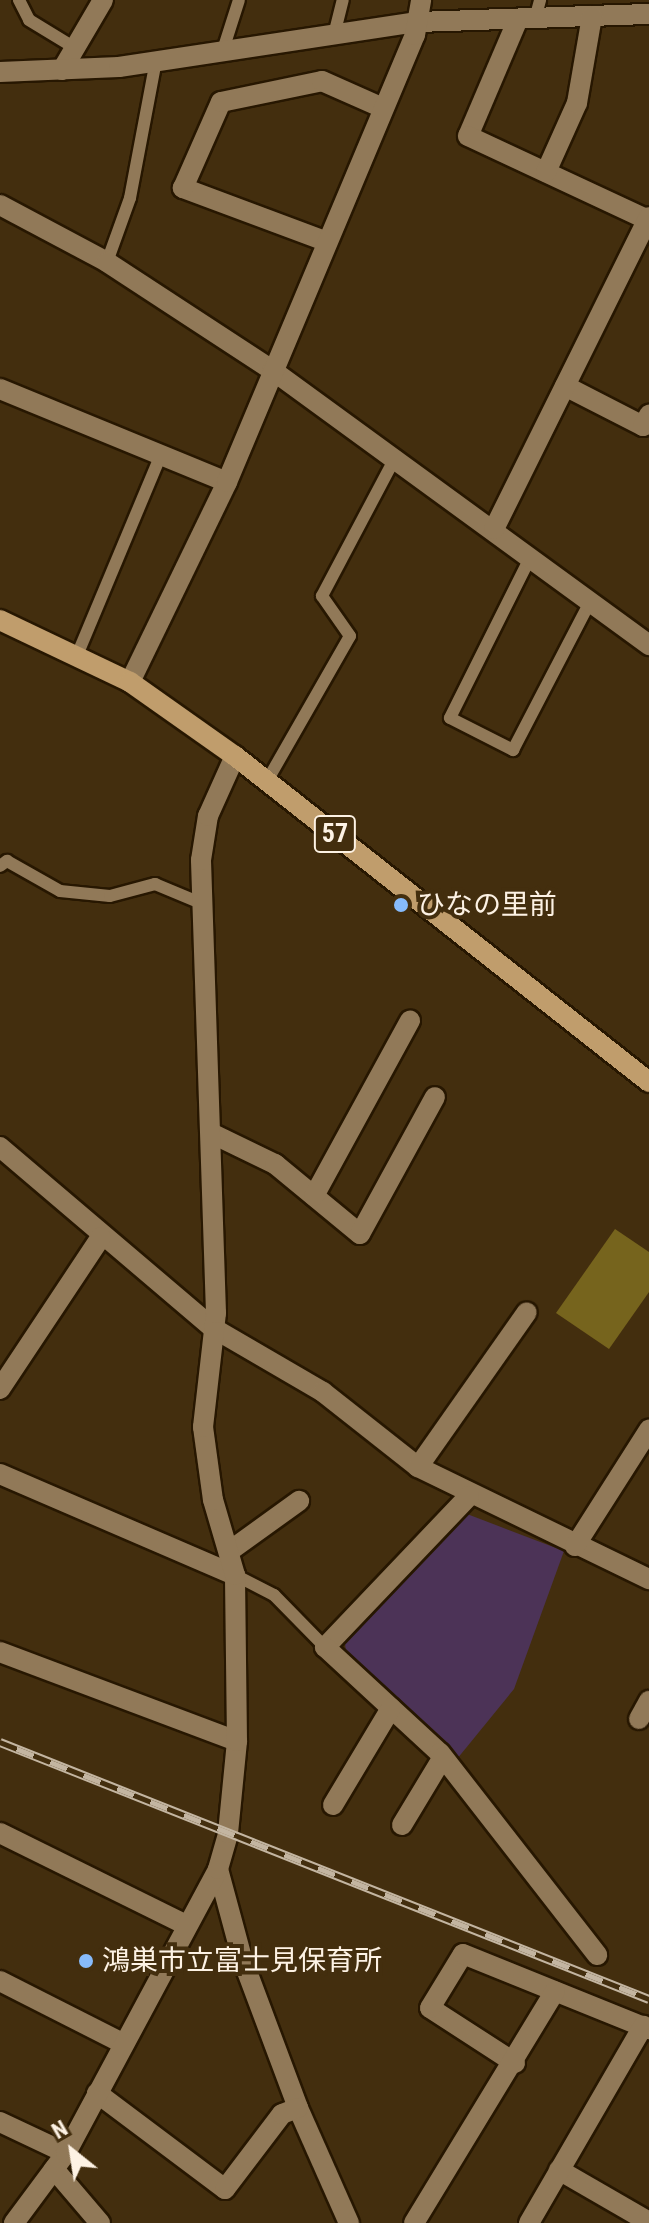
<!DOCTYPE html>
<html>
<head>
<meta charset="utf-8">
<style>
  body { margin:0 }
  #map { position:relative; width:649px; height:2223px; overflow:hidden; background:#432e0e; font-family:"Roboto Condensed","Noto Sans JP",sans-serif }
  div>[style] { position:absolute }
  .green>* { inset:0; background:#4c3357 }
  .building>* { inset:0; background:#76641d }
  .roads { filter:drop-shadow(2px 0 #271701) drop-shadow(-2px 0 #271701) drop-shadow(0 2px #271701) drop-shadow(0 -2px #271701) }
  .service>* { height:12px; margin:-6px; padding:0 6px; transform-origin:6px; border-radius:6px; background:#917958 }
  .minor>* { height:20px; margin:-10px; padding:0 10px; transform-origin:10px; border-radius:10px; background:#917958 }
  .primary>* { height:20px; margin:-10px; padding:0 10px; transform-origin:10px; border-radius:10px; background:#c09d6c }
  .rail>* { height:9px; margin-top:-4.5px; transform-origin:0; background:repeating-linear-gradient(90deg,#432e0e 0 18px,#c3b5a1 0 36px); box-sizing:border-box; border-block:2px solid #c3b5a1 }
  .dots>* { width:22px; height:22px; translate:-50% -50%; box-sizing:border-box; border:4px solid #432e0e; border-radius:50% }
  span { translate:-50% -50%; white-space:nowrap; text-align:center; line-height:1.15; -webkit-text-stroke:8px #432e0e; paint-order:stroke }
  .shield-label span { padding:2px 6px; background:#432e0e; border:2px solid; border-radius:6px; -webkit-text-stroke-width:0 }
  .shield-label { font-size:26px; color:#fdf2e4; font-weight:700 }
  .poi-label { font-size:28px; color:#fdf2e4 }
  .left { translate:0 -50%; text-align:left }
  .north { position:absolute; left:32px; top:2111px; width:80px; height:80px; -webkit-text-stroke:6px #432e0e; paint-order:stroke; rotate:330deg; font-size:22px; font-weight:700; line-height:32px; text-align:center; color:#fdf2e4 }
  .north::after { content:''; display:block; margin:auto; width:28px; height:36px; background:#fdf2e4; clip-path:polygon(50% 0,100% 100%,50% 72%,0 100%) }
</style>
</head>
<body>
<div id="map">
  <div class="green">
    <i style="clip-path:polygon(467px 1514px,564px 1551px,514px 1689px,457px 1759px,346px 1652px,345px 1643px)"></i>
  </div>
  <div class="building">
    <i style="clip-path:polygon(615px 1229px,649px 1252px,649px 1292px,609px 1349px,556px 1313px)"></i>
  </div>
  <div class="roads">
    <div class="service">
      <i style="left:19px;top:0;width:22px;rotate:63deg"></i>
      <i style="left:29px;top:20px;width:54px;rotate:31.3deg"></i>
      <i style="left:535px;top:19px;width:20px;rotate:-75deg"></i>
      <i style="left:335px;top:31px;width:32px;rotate:-76deg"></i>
      <i style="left:223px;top:50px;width:52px;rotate:-72.3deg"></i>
      <i style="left:107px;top:262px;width:68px;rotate:-70.2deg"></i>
      <i style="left:130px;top:198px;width:139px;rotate:-79.3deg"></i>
      <i style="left:531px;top:556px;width:181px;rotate:116.6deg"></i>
      <i style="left:450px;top:718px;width:71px;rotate:26.9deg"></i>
      <i style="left:513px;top:750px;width:169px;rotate:-62.5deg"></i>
      <i style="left:78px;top:653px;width:215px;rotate:-67.3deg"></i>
      <i style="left:267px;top:781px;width:167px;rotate:-60.2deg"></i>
      <i style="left:350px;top:636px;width:49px;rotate:-125deg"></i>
      <i style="left:322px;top:596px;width:158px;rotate:-62.1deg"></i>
      <i style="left:0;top:866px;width:9px;rotate:-36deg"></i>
      <i style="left:7px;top:861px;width:61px;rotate:29.5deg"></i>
      <i style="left:60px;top:891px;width:50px;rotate:5.7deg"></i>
      <i style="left:110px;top:896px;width:47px;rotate:-14.9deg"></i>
      <i style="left:155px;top:884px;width:52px;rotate:22.6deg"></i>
      <i style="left:235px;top:1575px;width:44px;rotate:27.1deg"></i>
      <i style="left:274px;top:1595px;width:73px;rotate:45.6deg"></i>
    </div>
    <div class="minor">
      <i style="left:518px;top:19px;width:127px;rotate:113.1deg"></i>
      <i style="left:468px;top:136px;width:199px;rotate:25deg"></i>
      <i style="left:62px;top:70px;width:81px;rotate:-59.6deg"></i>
      <i style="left:0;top:72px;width:119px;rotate:-2.4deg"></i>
      <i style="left:119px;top:67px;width:302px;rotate:-8.6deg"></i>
      <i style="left:418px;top:22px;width:231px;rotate:-2deg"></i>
      <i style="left:546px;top:172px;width:76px;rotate:-65.8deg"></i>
      <i style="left:577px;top:103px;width:88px;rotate:-80.2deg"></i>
      <i style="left:0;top:205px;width:121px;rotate:28deg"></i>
      <i style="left:107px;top:262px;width:197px;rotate:33.2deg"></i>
      <i style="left:272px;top:370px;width:467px;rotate:36.1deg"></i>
      <i style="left:325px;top:241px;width:152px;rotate:-159.5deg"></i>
      <i style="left:183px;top:188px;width:94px;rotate:-66.2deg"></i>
      <i style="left:221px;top:102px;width:103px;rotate:-11.7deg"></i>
      <i style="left:322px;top:81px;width:67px;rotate:23.9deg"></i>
      <i style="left:565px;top:386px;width:88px;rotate:27.1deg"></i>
      <i style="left:643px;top:426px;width:13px;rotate:-61deg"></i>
      <i style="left:0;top:389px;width:245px;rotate:22.3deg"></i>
      <i style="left:494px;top:529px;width:348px;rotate:-63.6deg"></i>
      <i style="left:130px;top:682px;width:222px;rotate:-64.1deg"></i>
      <i style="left:227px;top:482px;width:485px;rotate:-67.2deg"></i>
      <i style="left:415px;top:35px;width:36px;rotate:-80deg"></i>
      <i style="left:215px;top:1135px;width:67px;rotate:25.8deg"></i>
      <i style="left:275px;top:1164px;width:110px;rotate:39.5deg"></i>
      <i style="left:360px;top:1234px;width:156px;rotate:-61.3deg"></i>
      <i style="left:0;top:1147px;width:280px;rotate:40.4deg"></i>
      <i style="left:213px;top:1328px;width:127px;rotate:30.2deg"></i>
      <i style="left:323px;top:1392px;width:121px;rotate:38.3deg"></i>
      <i style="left:418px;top:1467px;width:257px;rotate:25.9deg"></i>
      <i style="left:314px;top:1196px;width:200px;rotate:-61.3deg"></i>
      <i style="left:0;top:1389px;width:182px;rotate:-56.4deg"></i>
      <i style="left:418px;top:1467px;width:189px;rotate:-54.9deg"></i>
      <i style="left:0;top:1474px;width:256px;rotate:23.3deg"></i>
      <i style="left:469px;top:1496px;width:209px;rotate:133.6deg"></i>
      <i style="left:325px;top:1647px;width:156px;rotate:42.7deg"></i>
      <i style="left:440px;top:1753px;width:256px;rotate:52.1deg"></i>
      <i style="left:575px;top:1546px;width:138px;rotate:-57.5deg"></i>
      <i style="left:231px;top:1550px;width:84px;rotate:-35.8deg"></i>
      <i style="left:0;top:1652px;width:253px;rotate:20.6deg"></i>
      <i style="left:639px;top:1719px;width:21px;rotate:-61deg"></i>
      <i style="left:333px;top:1805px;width:113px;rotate:-59.1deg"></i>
      <i style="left:402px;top:1825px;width:79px;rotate:-58.9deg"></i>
      <i style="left:0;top:1833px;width:205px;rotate:26.3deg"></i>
      <i style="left:218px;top:1869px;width:92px;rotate:74.9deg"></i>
      <i style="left:242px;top:1958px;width:160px;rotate:69.5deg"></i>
      <i style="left:298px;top:2108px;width:126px;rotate:66.1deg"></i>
      <i style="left:0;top:1981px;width:137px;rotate:26.9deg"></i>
      <i style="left:515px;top:2063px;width:101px;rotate:-147.1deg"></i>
      <i style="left:430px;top:2008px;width:63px;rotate:-58.6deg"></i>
      <i style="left:463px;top:1954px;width:201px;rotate:22deg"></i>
      <i style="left:97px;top:2093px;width:160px;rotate:36.9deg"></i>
      <i style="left:225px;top:2189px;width:94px;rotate:-52.8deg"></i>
      <i style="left:282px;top:2114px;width:17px;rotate:-21deg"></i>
      <i style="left:0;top:2122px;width:73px;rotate:25.2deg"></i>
      <i style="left:54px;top:2169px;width:71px;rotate:49.6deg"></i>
      <i style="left:559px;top:2170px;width:98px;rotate:30deg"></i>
      <i style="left:14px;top:2223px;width:87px;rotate:-53.4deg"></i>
      <i style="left:66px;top:2153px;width:322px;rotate:-61.8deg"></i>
      <i style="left:218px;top:1869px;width:37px;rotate:-74deg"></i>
      <i style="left:228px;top:1833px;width:92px;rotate:-84.4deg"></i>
      <i style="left:237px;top:1741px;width:166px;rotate:-90.7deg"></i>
      <i style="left:235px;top:1575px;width:78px;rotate:-106.3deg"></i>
      <i style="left:213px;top:1500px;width:74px;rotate:-97.8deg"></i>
      <i style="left:203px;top:1427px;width:115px;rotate:-83.5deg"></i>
      <i style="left:216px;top:1313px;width:453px;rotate:-91.9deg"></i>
      <i style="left:201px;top:860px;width:45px;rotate:-81deg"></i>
      <i style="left:208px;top:816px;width:66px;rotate:-65.8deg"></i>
      <i style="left:414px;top:2223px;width:271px;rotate:-58.7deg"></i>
      <i style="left:529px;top:2223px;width:228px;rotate:-59.9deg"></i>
    </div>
    <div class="primary">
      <i style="left:0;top:620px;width:144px;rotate:25.5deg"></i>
      <i style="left:130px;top:682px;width:128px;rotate:35.2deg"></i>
      <i style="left:235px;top:756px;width:527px;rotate:38.22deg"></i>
    </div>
  </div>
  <div class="rail">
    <i style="left:0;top:1742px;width:698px;rotate:21.6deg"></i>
  </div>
  <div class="dots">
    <i style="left:401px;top:905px;background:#87bbfb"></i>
    <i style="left:86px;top:1961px;background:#87bbfb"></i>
  </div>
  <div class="shield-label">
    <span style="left:335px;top:834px">57</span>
  </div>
  <div class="poi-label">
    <span class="left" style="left:417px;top:905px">ひなの里前</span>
    <span class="left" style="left:102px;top:1961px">鴻巣市立富士見保育所</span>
  </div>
  <div class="north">N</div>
</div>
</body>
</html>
